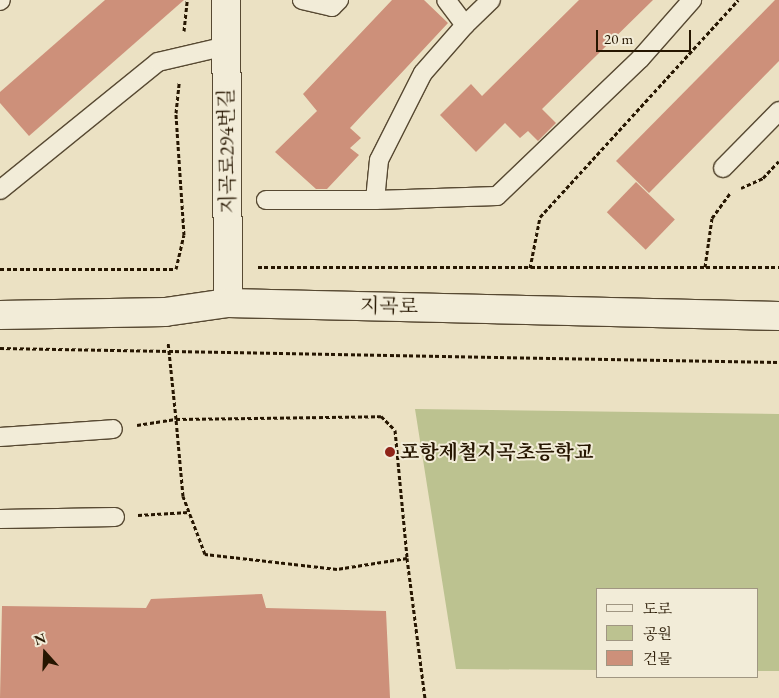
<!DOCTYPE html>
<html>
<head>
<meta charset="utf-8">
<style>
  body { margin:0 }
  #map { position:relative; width:779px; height:698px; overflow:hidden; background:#ebe1c3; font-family:"EB Garamond","Noto Serif KR",serif }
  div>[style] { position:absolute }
  .green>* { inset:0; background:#bcc290 }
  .building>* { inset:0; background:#cd907a; transform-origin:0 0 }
  .path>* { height:3px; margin-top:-1.5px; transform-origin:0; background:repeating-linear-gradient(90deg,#261601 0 4px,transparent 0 6.5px) }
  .roads { filter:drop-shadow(1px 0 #574932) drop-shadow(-1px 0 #574932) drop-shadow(0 1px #574932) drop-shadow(0 -1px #574932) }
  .lane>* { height:18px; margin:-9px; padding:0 9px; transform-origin:9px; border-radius:9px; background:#f2ecd8 }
  .street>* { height:28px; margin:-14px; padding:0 14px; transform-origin:14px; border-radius:14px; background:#f2ecd8 }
  .secondary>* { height:28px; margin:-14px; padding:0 14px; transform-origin:14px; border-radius:14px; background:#f2ecd8 }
  .dots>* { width:14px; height:14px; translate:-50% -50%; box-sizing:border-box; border:2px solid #f2ecd8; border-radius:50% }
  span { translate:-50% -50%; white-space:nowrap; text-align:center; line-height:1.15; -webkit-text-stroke:4px #f2ecd8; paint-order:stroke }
  .street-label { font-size:20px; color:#261601 }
  .poi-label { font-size:20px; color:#261601; font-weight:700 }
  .left { translate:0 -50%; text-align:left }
  .legend { position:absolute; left:596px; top:588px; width:162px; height:90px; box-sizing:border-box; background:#f2ecd8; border:1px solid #a09682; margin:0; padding:6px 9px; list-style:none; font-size:15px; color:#261601 }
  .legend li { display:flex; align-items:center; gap:10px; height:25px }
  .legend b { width:25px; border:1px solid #a09682 }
  .north { position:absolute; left:20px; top:628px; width:50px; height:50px; -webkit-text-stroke:4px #f2ecd8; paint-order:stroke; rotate:340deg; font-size:14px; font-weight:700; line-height:20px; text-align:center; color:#261601 }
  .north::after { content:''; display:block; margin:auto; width:18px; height:22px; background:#261601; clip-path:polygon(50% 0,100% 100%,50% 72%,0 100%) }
  .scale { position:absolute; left:596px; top:30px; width:95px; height:22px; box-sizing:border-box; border:2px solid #261601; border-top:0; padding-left:6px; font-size:15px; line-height:18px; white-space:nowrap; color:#261601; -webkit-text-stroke:4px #f2ecd8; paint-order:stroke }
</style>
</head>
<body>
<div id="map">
  <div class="green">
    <i style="clip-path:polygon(415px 409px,779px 414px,779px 671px,758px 671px,758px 589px,598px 589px,598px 670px,456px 669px)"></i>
  </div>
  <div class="building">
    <i style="clip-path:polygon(105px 0,184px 0,29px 136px,0 103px,0 92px)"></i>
    <i style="clip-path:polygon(392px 0,424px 0,448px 23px,350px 128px,361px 138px,350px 148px,359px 155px,327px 189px,316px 189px,275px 152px,317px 111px,303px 94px)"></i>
    <i style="clip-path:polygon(579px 0,653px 0,542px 109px,556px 123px,538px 141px,528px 131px,520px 138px,505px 123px,476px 152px,440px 115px,471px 84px,482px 96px)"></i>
    <i style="clip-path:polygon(775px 0,779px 0,779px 61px,649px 193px,616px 161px)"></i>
    <i style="left:636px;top:182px;width:54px;height:42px;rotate:44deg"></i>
    <i style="clip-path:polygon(262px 594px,266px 608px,386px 611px,390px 698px,0 698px,2px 606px,146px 608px,151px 599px)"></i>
  </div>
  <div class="path">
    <i style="left:184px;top:31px;width:31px;rotate:-84deg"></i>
    <i style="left:741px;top:188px;width:24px;rotate:-24deg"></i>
    <i style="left:763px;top:178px;width:23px;rotate:-47deg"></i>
    <i style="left:258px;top:267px;width:521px"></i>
    <i style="left:705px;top:267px;width:49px;rotate:-81.9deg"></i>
    <i style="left:712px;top:218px;width:32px;rotate:-54deg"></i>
    <i style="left:530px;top:268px;width:52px;rotate:-78.9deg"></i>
    <i style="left:540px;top:217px;width:294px;rotate:-47.6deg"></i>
    <i style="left:0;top:269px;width:176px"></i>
    <i style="left:176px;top:269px;width:35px;rotate:-77deg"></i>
    <i style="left:184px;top:235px;width:122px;rotate:-93.8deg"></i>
    <i style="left:176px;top:113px;width:31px;rotate:-84deg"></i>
    <i style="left:0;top:348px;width:779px;rotate:1.03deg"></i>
    <i style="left:137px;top:425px;width:39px;rotate:-9deg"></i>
    <i style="left:176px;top:419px;width:205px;rotate:-0.8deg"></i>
    <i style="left:381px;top:416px;width:20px;rotate:45deg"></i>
    <i style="left:395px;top:430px;width:129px;rotate:84.6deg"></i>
    <i style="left:407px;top:558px;width:71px;rotate:171.1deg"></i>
    <i style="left:337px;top:569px;width:133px;rotate:-173.5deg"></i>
    <i style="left:205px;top:554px;width:62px;rotate:-110.8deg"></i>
    <i style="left:183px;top:496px;width:77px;rotate:-95.2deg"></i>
    <i style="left:176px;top:419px;width:77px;rotate:-95.9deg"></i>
    <i style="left:138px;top:515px;width:51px;rotate:-3.4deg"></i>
    <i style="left:407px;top:558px;width:141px;rotate:82.7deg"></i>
  </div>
  <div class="roads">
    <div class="lane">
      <i style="left:302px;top:0;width:31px;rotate:13deg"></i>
      <i style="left:332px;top:7px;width:10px;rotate:-45deg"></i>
      <i style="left:0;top:1px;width:1px;rotate:-45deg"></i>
      <i style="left:465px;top:25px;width:36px;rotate:-44deg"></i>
      <i style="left:723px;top:168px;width:80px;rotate:-45.5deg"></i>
      <i style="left:0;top:190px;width:203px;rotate:-39deg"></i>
      <i style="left:158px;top:62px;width:70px;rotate:-13.2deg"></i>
      <i style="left:266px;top:200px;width:109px"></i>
      <i style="left:375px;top:200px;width:40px;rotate:-84.3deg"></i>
      <i style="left:379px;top:160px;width:97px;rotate:-63.2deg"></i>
      <i style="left:423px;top:73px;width:64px;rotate:-48.8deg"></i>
      <i style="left:465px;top:25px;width:31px;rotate:-127deg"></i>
      <i style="left:375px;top:200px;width:122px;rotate:-1.9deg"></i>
      <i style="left:497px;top:196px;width:198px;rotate:-43.8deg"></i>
      <i style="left:640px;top:59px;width:79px;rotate:-48.6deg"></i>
      <i style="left:0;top:437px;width:113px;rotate:-4deg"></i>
      <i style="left:0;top:519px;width:115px;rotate:-1deg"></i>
    </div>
    <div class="street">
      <i style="left:226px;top:0;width:303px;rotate:89.6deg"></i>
    </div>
    <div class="secondary">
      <i style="left:0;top:315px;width:165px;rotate:-1deg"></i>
      <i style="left:165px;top:312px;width:64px;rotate:-8.1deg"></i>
      <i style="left:228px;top:303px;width:551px;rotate:1.35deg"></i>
    </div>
  </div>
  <div class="dots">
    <i style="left:390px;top:452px;background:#8f2418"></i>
  </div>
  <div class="street-label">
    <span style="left:227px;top:151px;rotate:-91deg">지곡로294번길</span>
    <span style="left:389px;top:306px;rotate:1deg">지곡로</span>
  </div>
  <div class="poi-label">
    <span class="left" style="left:400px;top:452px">포항제철지곡초등학교</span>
  </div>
  <ul class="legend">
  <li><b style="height:6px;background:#f2ecd8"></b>도로</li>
  <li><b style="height:14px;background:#bcc290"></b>공원</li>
  <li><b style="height:14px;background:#cd907a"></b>건물</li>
  </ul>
  <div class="north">N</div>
  <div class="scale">20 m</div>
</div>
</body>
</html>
